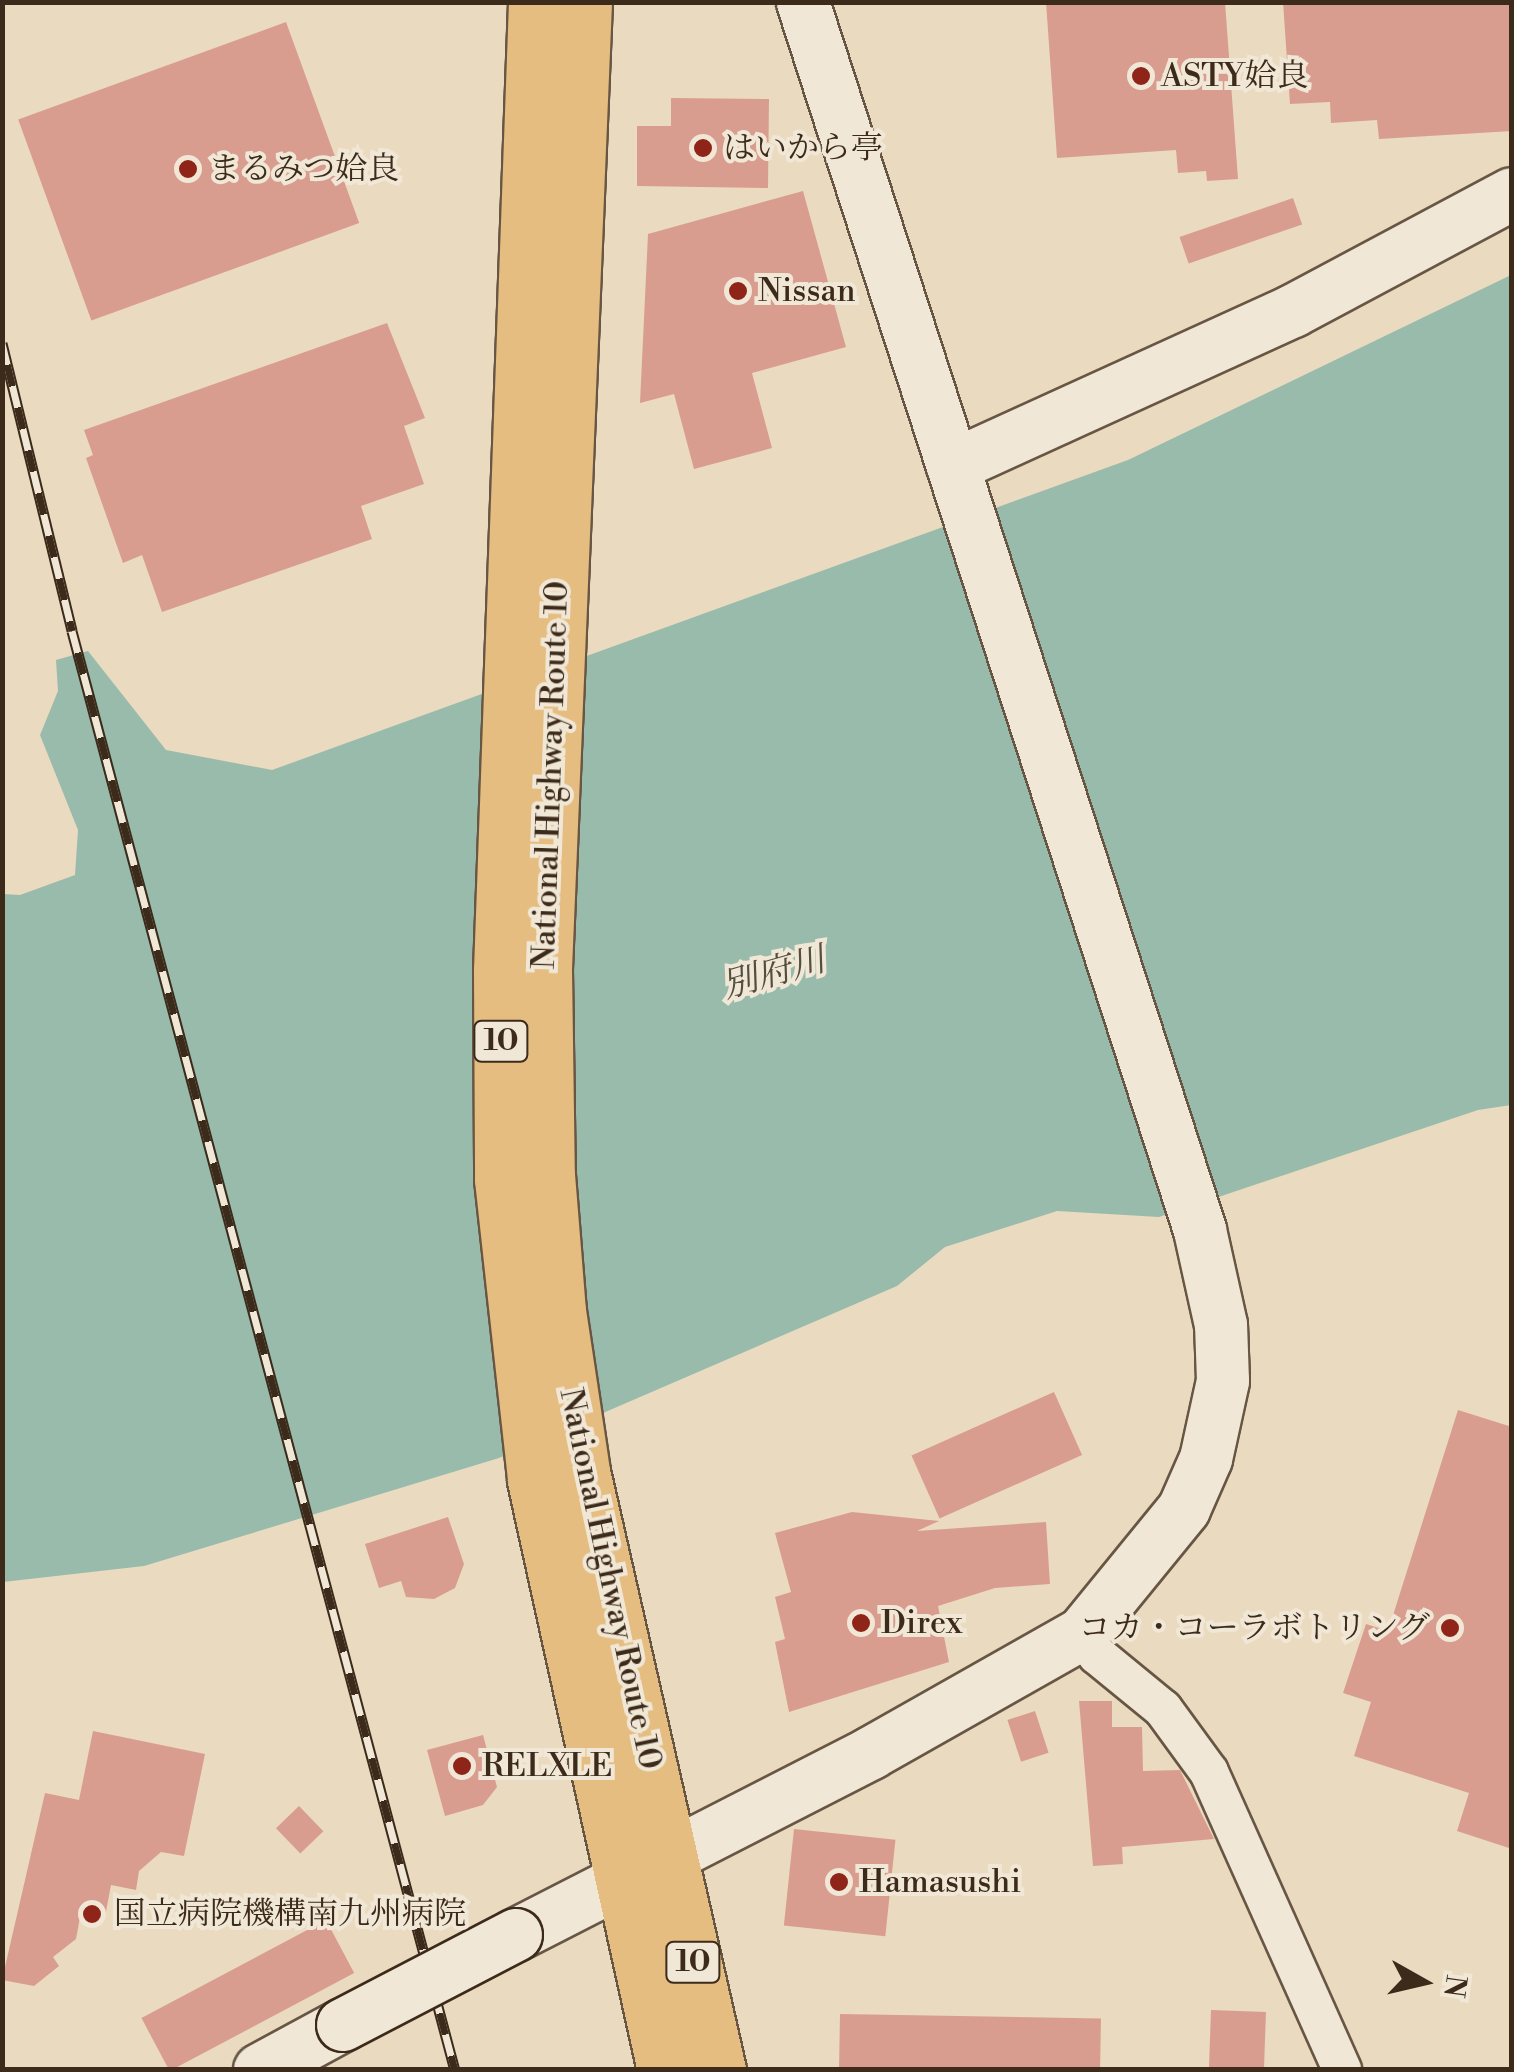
<!DOCTYPE html>
<html>
<head>
<meta charset="utf-8">
<style>
  body { margin:0 }
  #map { position:relative; width:1514px; height:2072px; overflow:hidden; background:#eadac0; font-family:"Libre Bodoni","Noto Serif JP",serif }
  div>[style] { position:absolute }
  .water>* { inset:0; background:#99bbac }
  .building>* { inset:0; background:#d99d90; transform-origin:0 0 }
  .roads { filter:drop-shadow(2px 0 #685644) drop-shadow(-2px 0 #685644) drop-shadow(0 2px #685644) drop-shadow(0 -2px #685644) }
  .street>* { height:38px; margin:-19px; padding:0 19px; transform-origin:19px; border-radius:19px; background:#f1e7d6 }
  .secondary>* { height:52px; margin:-26px; padding:0 26px; transform-origin:26px; border-radius:26px; background:#f1e7d6 }
  .highway>* { height:55px; margin:-27.5px; padding:0 27.5px; transform-origin:27.5px; border-radius:27.5px; background:#e5bd80 }
  .rail>* { height:11px; margin-top:-5.5px; transform-origin:0; background:repeating-linear-gradient(90deg,#f1e7d6 0 22px,#3c2a1a 0 44px); box-sizing:border-box; border-block:2px solid #3c2a1a }
  .bridges { filter:drop-shadow(2px 0 #3c2a1a) drop-shadow(-2px 0 #3c2a1a) drop-shadow(0 2px #3c2a1a) drop-shadow(0 -2px #3c2a1a) }
  .secondary-bridge>* { height:52px; margin:-26px; padding:0 26px; transform-origin:26px; border-radius:26px; background:#f1e7d6 }
  .dots>* { width:28px; height:28px; translate:-50% -50%; box-sizing:border-box; border:5px solid #f1e7d6; border-radius:50% }
  span { translate:-50% -50%; white-space:nowrap; text-align:center; line-height:1.15; -webkit-text-stroke:8px #f1e7d6; paint-order:stroke }
  .shield-label span { padding:2px 8px; background:#f1e7d6; border:2px solid; border-radius:8px; -webkit-text-stroke-width:0 }
  .shield-label { font-size:30px; color:#3c2a1a; font-weight:700 }
  .poi-label { font-size:32px; color:#3c2a1a }
  .left { translate:0 -50%; text-align:left }
  .right { translate:-100% -50%; text-align:right }
  .street-label { font-size:32px; color:#3c2a1a }
  .water-label { font-size:35px; color:#534e3e; font-style:italic }
  .frame { position:absolute; inset:0; border:5px solid #3c2a1a; pointer-events:none }
  .north { position:absolute; left:1374px; top:1932px; width:100px; height:100px; -webkit-text-stroke:8px #f1e7d6; paint-order:stroke; rotate:98deg; font-size:28px; font-weight:700; line-height:40px; text-align:center; color:#3c2a1a }
  .north::after { content:''; display:block; margin:auto; width:35px; height:45px; background:#3c2a1a; clip-path:polygon(50% 0,100% 100%,50% 72%,0 100%) }
</style>
</head>
<body>
<div id="map">
  <div class="water">
    <i style="clip-path:polygon(1511px 275px,1511px 1105px,1478px 1110px,1159px 1217px,1057px 1211px,945px 1247px,897px 1286px,499px 1458px,144px 1566px,3px 1582px,3px 894px,20px 895px,75px 875px,78px 830px,40px 735px,58px 691px,56px 660px,88px 651px,166px 750px,272px 770px,1128px 460px)"></i>
  </div>
  <div class="building">
    <i style="clip-path:polygon(1046px 2px,1225px 2px,1238px 179px,1207px 181px,1206px 171px,1178px 173px,1176px 150px,1057px 158px)"></i>
    <i style="clip-path:polygon(1283px 2px,1512px 2px,1512px 131px,1379px 139px,1377px 120px,1331px 123px,1330px 102px,1290px 104px)"></i>
    <i style="left:286px;top:22px;width:214px;height:285px;rotate:70deg"></i>
    <i style="clip-path:polygon(671px 98px,769px 99px,768px 188px,637px 186px,637px 126px,671px 126px)"></i>
    <i style="clip-path:polygon(803px 191px,846px 347px,752px 373px,772px 448px,694px 469px,674px 394px,640px 403px,648px 234px)"></i>
    <i style="left:1293px;top:198px;width:28px;height:120px;rotate:71deg"></i>
    <i style="clip-path:polygon(387px 323px,425px 418px,404px 426px,424px 484px,361px 506px,372px 539px,162px 612px,142px 555px,123px 563px,86px 458px,93px 455px,84px 430px)"></i>
    <i style="left:1054px;top:1392px;width:69px;height:156px;rotate:66deg"></i>
    <i style="clip-path:polygon(1458px 1410px,1512px 1427px,1512px 1849px,1457px 1831px,1469px 1793px,1354px 1756px,1371px 1702px,1343px 1693px,1366px 1624px,1388px 1631px)"></i>
    <i style="clip-path:polygon(852px 1512px,939px 1521px,917px 1531px,1046px 1522px,1050px 1584px,995px 1588px,938px 1606px,949px 1662px,789px 1712px,775px 1642px,785px 1639px,775px 1597px,791px 1592px,775px 1533px)"></i>
    <i style="clip-path:polygon(448px 1517px,464px 1564px,455px 1588px,434px 1599px,406px 1597px,401px 1581px,379px 1588px,365px 1544px)"></i>
    <i style="clip-path:polygon(1079px 1701px,1112px 1701px,1112px 1727px,1142px 1727px,1143px 1771px,1180px 1770px,1214px 1839px,1122px 1847px,1123px 1864px,1093px 1866px)"></i>
    <i style="left:1035px;top:1711px;width:44px;height:29px;rotate:72deg"></i>
    <i style="clip-path:polygon(93px 1731px,205px 1754px,184px 1856px,161px 1852px,139px 1871px,136px 1890px,111px 1885px,105px 1917px,81px 1912px,76px 1939px,53px 1957px,59px 1966px,34px 1986px,2px 1980px,45px 1793px,79px 1800px)"></i>
    <i style="clip-path:polygon(483px 1735px,497px 1787px,483px 1805px,445px 1816px,427px 1750px)"></i>
    <i style="left:299px;top:1806px;width:35px;height:32px;rotate:46deg"></i>
    <i style="left:794px;top:1829px;width:102px;height:97px;rotate:6deg"></i>
    <i style="left:326px;top:1920px;width:60px;height:209px;rotate:62deg"></i>
    <i style="left:1211px;top:2010px;width:55px;height:60px;rotate:2deg"></i>
    <i style="left:840px;top:2014px;width:261px;height:56px;rotate:1deg"></i>
  </div>
  <div class="roads">
    <div class="street">
      <i style="left:1083px;top:1633px;width:26px;rotate:58deg"></i>
      <i style="left:1097px;top:1655px;width:85px;rotate:39.3deg"></i>
      <i style="left:1163px;top:1709px;width:78px;rotate:53.9deg"></i>
      <i style="left:1209px;top:1772px;width:326px;rotate:65.9deg"></i>
    </div>
    <div class="secondary">
      <i style="left:953px;top:466px;width:374px;rotate:-24.5deg"></i>
      <i style="left:1293px;top:311px;width:248px;rotate:-28.1deg"></i>
      <i style="left:516px;top:1935px;width:399px;rotate:-27.1deg"></i>
      <i style="left:871px;top:1753px;width:244px;rotate:-29.5deg"></i>
      <i style="left:1083px;top:1633px;width:160px;rotate:-50.8deg"></i>
      <i style="left:1184px;top:1509px;width:55px;rotate:-66.3deg"></i>
      <i style="left:1206px;top:1459px;width:80px;rotate:-77.7deg"></i>
      <i style="left:1223px;top:1381px;width:56px;rotate:-92deg"></i>
      <i style="left:1221px;top:1325px;width:97px;rotate:-102.5deg"></i>
      <i style="left:1200px;top:1230px;width:1291px;rotate:-107.92deg"></i>
      <i style="left:260px;top:2070px;width:94px;rotate:-28.5deg"></i>
    </div>
    <div class="highway">
      <i style="left:536px;top:2px;width:970px;rotate:92.07deg"></i>
      <i style="left:501px;top:971px;width:208px;rotate:89.7deg"></i>
      <i style="left:502px;top:1179px;width:303px;rotate:83.7deg"></i>
      <i style="left:535px;top:1480px;width:604px;rotate:77.57deg"></i>
      <i style="left:584px;top:2px;width:969px;rotate:92.37deg"></i>
      <i style="left:544px;top:970px;width:205px;rotate:89.2deg"></i>
      <i style="left:547px;top:1175px;width:136px;rotate:85.4deg"></i>
      <i style="left:558px;top:1311px;width:163px;rotate:81.5deg"></i>
      <i style="left:582px;top:1472px;width:613px;rotate:77.19deg"></i>
    </div>
  </div>
  <div class="rail">
    <i style="left:2px;top:343px;width:296px;rotate:76.3deg"></i>
    <i style="left:72px;top:631px;width:1489px;rotate:75.1deg"></i>
  </div>
  <div class="bridges">
    <div class="secondary-bridge">
      <i style="left:343px;top:2025px;width:195px;rotate:-27.5deg"></i>
    </div>
  </div>
  <div class="dots">
    <i style="left:1141px;top:76px;background:#8f2418"></i>
    <i style="left:703px;top:148px;background:#8f2418"></i>
    <i style="left:188px;top:169px;background:#8f2418"></i>
    <i style="left:738px;top:291px;background:#8f2418"></i>
    <i style="left:861px;top:1623px;background:#8f2418"></i>
    <i style="left:1450px;top:1628px;background:#8f2418"></i>
    <i style="left:462px;top:1766px;background:#8f2418"></i>
    <i style="left:839px;top:1882px;background:#8f2418"></i>
    <i style="left:92px;top:1914px;background:#8f2418"></i>
  </div>
  <div class="shield-label">
    <span style="left:501px;top:1041px">10</span>
    <span style="left:693px;top:1962px">10</span>
  </div>
  <div class="poi-label">
    <span class="left" style="left:1161px;top:76px">ASTY姶良</span>
    <span class="left" style="left:723px;top:148px">はいから亭</span>
    <span class="left" style="left:208px;top:169px">まるみつ姶良</span>
    <span class="left" style="left:758px;top:291px">Nissan</span>
    <span class="left" style="left:881px;top:1623px">Direx</span>
    <span class="right" style="left:1430px;top:1628px">コカ・コーラボトリング</span>
    <span class="left" style="left:482px;top:1766px">RELXLE</span>
    <span class="left" style="left:859px;top:1882px">Hamasushi</span>
    <span class="left" style="left:114px;top:1914px">国立病院機構南九州病院</span>
  </div>
  <div class="street-label">
    <span style="left:551px;top:775px;rotate:-88deg">National Highway Route 10</span>
    <span style="left:610px;top:1579px;rotate:78deg">National Highway Route 10</span>
  </div>
  <div class="water-label">
    <span style="left:774px;top:974px;rotate:-16deg">別府川</span>
  </div>
  <div class="frame"></div>
  <div class="north">N</div>
</div>
</body>
</html>
